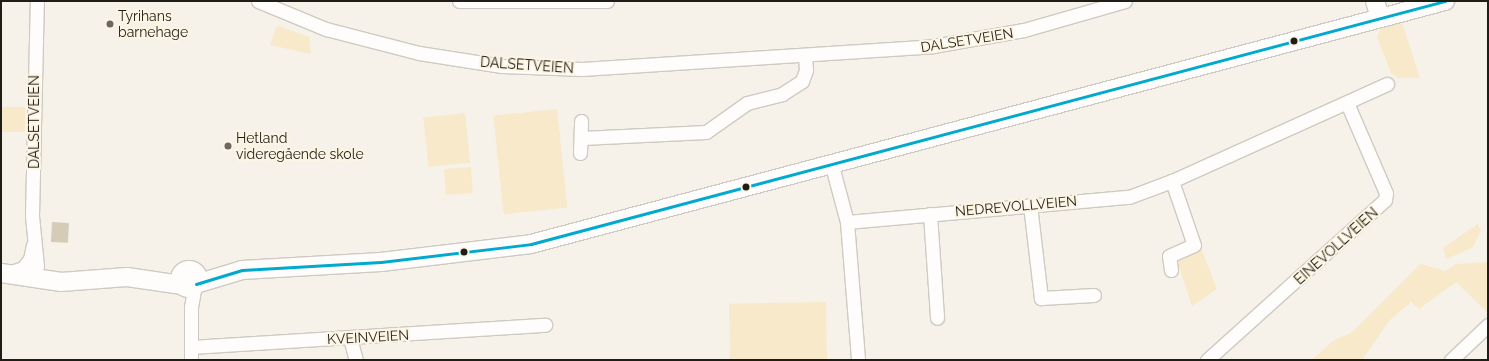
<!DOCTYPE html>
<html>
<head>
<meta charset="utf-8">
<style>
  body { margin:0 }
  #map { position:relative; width:1489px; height:361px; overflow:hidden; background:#f6f2e9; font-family:Raleway,sans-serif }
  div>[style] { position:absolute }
  .green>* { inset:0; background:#f7e9c9; transform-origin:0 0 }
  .building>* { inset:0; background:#d4ccb7; transform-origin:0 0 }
  .roads { filter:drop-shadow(1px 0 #cecac3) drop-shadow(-1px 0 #cecac3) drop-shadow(0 1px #cecac3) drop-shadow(0 -1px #cecac3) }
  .street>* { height:13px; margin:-6.5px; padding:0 6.5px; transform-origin:6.5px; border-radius:6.5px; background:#fefdfc }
  .secondary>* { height:18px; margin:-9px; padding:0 9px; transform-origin:9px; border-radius:9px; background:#fefdfc }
  .secondary>.ring { margin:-9px; padding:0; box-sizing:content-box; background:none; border:18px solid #fefdfc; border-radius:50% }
  .bus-1>* { height:3px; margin:-1.5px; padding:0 1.5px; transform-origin:1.5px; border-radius:1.5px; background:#00a9ce }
  .dots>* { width:11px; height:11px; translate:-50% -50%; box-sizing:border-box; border:2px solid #fcf5e3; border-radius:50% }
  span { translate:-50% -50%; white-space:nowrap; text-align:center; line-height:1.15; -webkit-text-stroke:4px #fcf5e3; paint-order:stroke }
  .poi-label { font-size:14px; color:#201d17 }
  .left { translate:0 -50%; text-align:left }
  .street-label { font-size:14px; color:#201d17 }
  .frame { position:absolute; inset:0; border:2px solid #201d17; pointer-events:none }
</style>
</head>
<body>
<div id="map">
  <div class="green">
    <i style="clip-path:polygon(1401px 20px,1420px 78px,1398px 78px,1391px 73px,1377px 37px,1383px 24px)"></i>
    <i style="clip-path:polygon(279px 26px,309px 37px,311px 54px,270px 45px,276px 27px)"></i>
    <i style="left:1px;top:107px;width:24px;height:25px"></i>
    <i style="left:557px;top:109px;width:99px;height:64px;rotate:84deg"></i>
    <i style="left:465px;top:113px;width:50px;height:42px;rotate:84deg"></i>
    <i style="left:471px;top:167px;width:26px;height:27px;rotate:86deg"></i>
    <i style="clip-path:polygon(1478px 224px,1481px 230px,1473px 247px,1447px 259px,1443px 248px)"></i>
    <i style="clip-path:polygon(1201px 248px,1217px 289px,1192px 306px,1176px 258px)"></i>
    <i style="clip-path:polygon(1488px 262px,1488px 313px,1456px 282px,1419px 309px,1411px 302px,1390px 320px,1362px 360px,1312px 360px,1334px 340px,1351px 333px,1420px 264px,1445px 271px,1456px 264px)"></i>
    <i style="left:826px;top:302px;width:58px;height:97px;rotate:89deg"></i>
  </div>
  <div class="building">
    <i style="left:52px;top:222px;width:17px;height:20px;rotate:3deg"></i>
  </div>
  <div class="roads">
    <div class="street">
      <i style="left:258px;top:1px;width:74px;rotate:22.4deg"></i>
      <i style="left:326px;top:29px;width:96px;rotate:14.5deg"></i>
      <i style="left:419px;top:53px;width:84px;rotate:8.9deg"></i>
      <i style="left:502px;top:66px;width:80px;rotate:2.1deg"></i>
      <i style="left:582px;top:69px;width:352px;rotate:-3.7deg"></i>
      <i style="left:933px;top:46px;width:92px;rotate:-10deg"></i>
      <i style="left:1024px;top:30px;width:105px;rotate:-16deg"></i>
      <i style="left:459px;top:1px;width:148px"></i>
      <i style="left:582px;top:138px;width:124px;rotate:-2.8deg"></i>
      <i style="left:706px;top:132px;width:50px;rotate:-35.3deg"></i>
      <i style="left:747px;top:103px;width:36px;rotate:-14deg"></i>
      <i style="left:782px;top:94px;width:24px;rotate:-33deg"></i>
      <i style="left:802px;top:81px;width:12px;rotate:-70deg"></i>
      <i style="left:806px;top:70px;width:13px;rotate:-94deg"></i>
      <i style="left:580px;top:153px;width:32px;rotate:-88deg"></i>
      <i style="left:832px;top:166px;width:58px;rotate:75deg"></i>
      <i style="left:847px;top:222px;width:138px;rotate:85.4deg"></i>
      <i style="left:1030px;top:205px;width:94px;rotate:83.3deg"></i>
      <i style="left:1041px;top:298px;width:53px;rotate:-3.2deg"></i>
      <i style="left:930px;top:214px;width:104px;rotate:86.1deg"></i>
      <i style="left:847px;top:222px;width:283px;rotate:-5.1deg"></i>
      <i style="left:1129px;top:197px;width:46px;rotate:-20.4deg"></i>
      <i style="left:1172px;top:181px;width:236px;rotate:-24.3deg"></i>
      <i style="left:1171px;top:270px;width:14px;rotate:-98deg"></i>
      <i style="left:1169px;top:256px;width:27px;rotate:-24deg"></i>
      <i style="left:1194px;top:245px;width:68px;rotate:-109deg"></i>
      <i style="left:8px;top:273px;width:16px;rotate:-18deg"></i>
      <i style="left:23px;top:268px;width:11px;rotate:-52deg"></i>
      <i style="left:30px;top:259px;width:14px;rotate:-78deg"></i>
      <i style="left:33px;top:279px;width:14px;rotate:-73deg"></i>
      <i style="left:37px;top:266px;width:50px;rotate:-95.7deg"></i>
      <i style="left:32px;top:216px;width:215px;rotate:-88.7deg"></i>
      <i style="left:350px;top:338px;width:23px;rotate:75deg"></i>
      <i style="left:191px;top:347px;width:355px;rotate:-3.6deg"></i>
      <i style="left:191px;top:360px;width:53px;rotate:-90deg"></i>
      <i style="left:191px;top:307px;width:22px;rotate:-80deg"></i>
      <i style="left:1207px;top:360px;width:239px;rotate:-42deg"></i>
      <i style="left:1385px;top:200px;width:7px;rotate:-82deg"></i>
      <i style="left:1386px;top:193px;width:98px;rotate:-113.4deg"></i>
      <i style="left:1451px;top:360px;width:51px;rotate:-43.4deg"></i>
    </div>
    <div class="secondary">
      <i style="left:1375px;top:1px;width:17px;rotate:73deg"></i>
      <i class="ring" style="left:180px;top:270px;width:0;height:0"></i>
      <i style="left:1px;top:273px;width:61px;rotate:8.5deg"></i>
      <i style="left:61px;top:282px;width:66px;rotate:-4.3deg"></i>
      <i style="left:127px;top:277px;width:56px;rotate:8.3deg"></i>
      <i style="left:196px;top:284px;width:48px;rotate:-16.9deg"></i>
      <i style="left:242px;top:270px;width:139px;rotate:-3.3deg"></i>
      <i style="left:381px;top:262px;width:151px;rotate:-6.8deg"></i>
      <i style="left:531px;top:244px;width:946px;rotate:-14.89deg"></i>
    </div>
  </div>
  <div class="bus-1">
    <i style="left:196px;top:284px;width:48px;rotate:-16.9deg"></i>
    <i style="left:242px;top:270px;width:139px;rotate:-3.3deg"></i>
    <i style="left:381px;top:262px;width:151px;rotate:-6.8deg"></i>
    <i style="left:531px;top:244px;width:946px;rotate:-14.89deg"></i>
  </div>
  <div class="dots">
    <i style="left:110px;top:24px;background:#6b6860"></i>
    <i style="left:1294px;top:41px;background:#201d17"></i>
    <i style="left:228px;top:146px;background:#6b6860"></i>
    <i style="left:746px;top:187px;background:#201d17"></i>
    <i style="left:464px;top:252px;background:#201d17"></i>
  </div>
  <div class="poi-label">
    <span class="left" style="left:118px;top:24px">Tyrihans<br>barnehage</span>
    <span class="left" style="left:236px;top:146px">Hetland<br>videregående skole</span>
  </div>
  <div class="street-label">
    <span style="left:967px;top:40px;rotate:-9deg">DALSETVEIEN</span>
    <span style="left:527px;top:65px;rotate:4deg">DALSETVEIEN</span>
    <span style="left:34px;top:122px;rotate:-90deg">DALSETVEIEN</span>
    <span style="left:1016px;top:206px;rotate:-5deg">NEDREVOLLVEIEN</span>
    <span style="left:1336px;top:246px;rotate:-42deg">EINEVOLLVEIEN</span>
    <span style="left:368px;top:337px;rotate:-3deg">KVEINVEIEN</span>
  </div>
  <div class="frame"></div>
</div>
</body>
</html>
